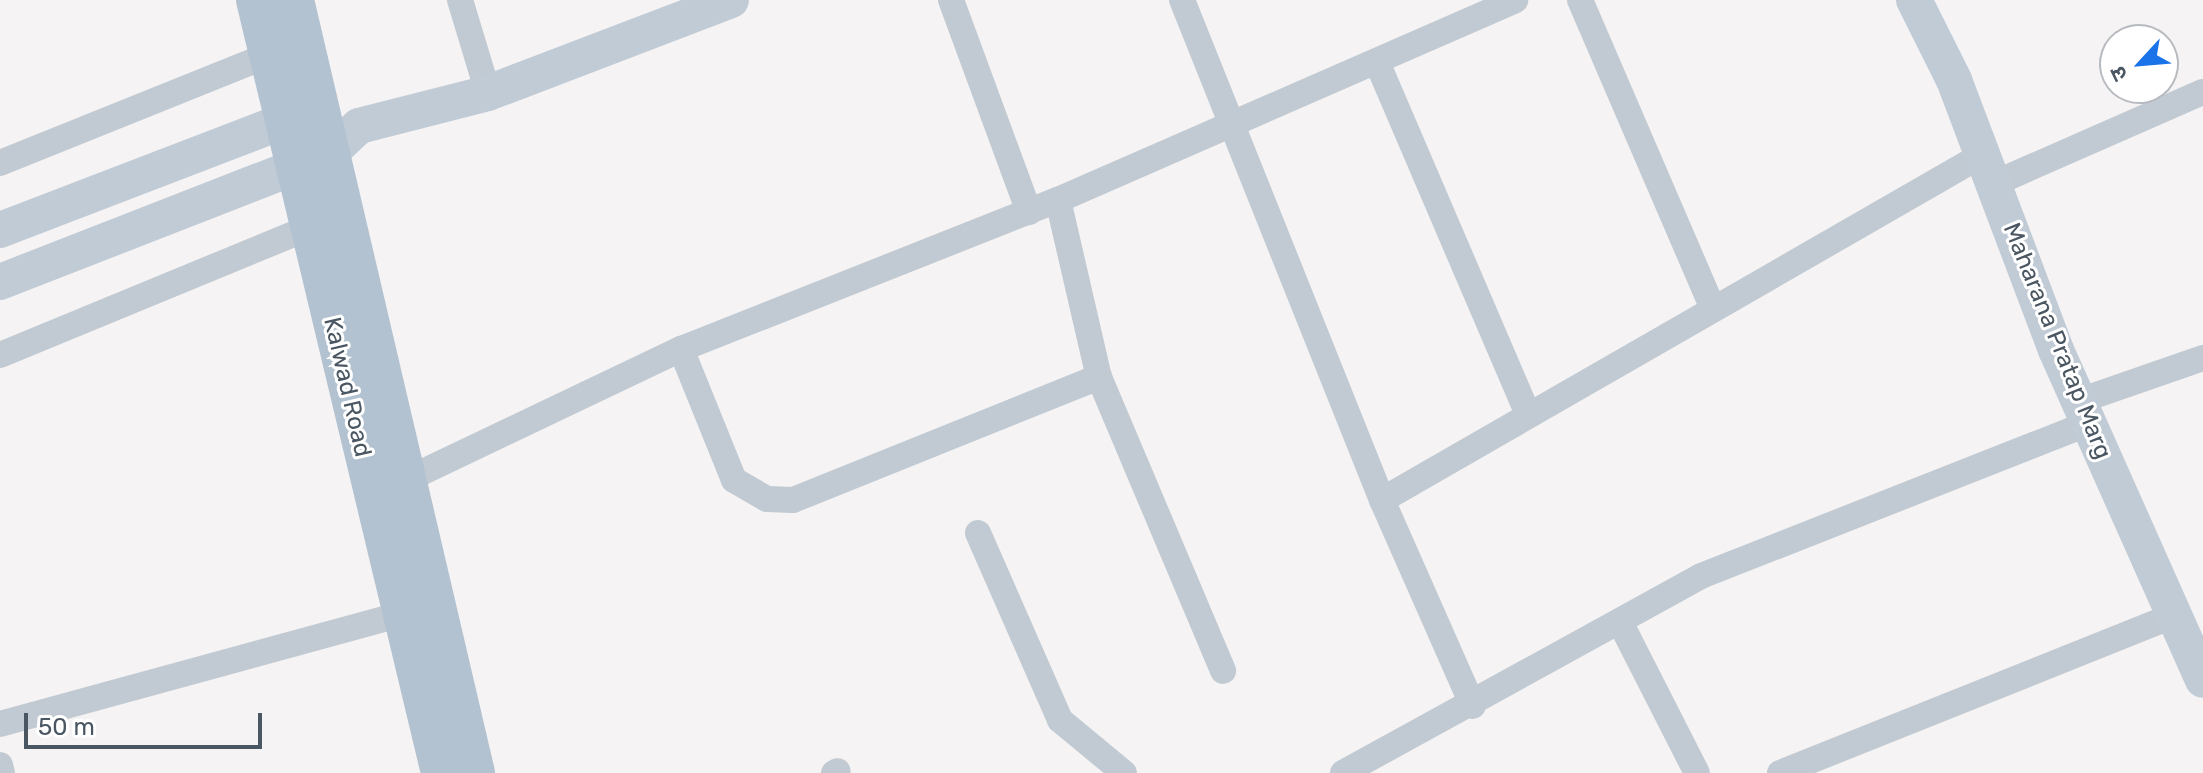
<!DOCTYPE html>
<html>
<head>
<meta charset="utf-8">
<style>
  body { margin:0 }
  #map { position:relative; width:2203px; height:773px; overflow:hidden; background:#f5f3f3; font-family:Rubik,"Noto Sans Devanagari",sans-serif }
  div>[style] { position:absolute }
  .street>* { height:26px; margin:-13px; padding:0 13px; transform-origin:13px; border-radius:13px; background:#c1cad2 }
  .secondary>* { height:36px; margin:-18px; padding:0 18px; transform-origin:18px; border-radius:18px; background:#c1cbd6 }
  .primary>* { height:40px; margin:-20px; padding:0 20px; transform-origin:20px; border-radius:20px; background:#b3c2d1 }
  span { translate:-50% -50%; white-space:nowrap; text-align:center; line-height:1.15; -webkit-text-stroke:6px #fff; paint-order:stroke }
  .street-label { font-size:24px; color:#4a5661 }
  .north { position:absolute; left:2099px; top:24px; width:80px; height:80px; box-sizing:border-box; background:#fff; border:2px solid #b7bbc0; border-radius:50%; rotate:244deg; font-size:22px; font-weight:700; line-height:32px; text-align:center; color:#4a5661 }
  .north::after { content:''; display:block; margin:auto; width:28px; height:36px; background:#1a73e8; clip-path:polygon(50% 0,100% 100%,50% 72%,0 100%) }
  .scale { position:absolute; left:24px; top:713px; width:238px; height:36px; box-sizing:border-box; border:4px solid #4a5661; border-top:0; padding-left:10px; font-size:24px; line-height:28px; white-space:nowrap; color:#4a5661; -webkit-text-stroke:6px #fff; paint-order:stroke }
</style>
</head>
<body>
<div id="map">
  <div class="street">
    <i style="left:460px;top:0;width:97px;rotate:73.2deg"></i>
    <i style="left:951px;top:0;width:226px;rotate:69.8deg"></i>
    <i style="left:1182px;top:0;width:539px;rotate:68.2deg"></i>
    <i style="left:1382px;top:500px;width:225px;rotate:66.2deg"></i>
    <i style="left:1580px;top:0;width:333px;rotate:66.7deg"></i>
    <i style="left:1377px;top:62px;width:381px;rotate:66.8deg"></i>
    <i style="left:0;top:163px;width:290px;rotate:-21.9deg"></i>
    <i style="left:1993px;top:184px;width:229px;rotate:-23.7deg"></i>
    <i style="left:1058px;top:200px;width:182px;rotate:77deg"></i>
    <i style="left:1099px;top:377px;width:319px;rotate:67.1deg"></i>
    <i style="left:681px;top:349px;width:141px;rotate:68deg"></i>
    <i style="left:734px;top:480px;width:38px;rotate:30deg"></i>
    <i style="left:767px;top:499px;width:26px;rotate:2deg"></i>
    <i style="left:793px;top:500px;width:330px;rotate:-21.9deg"></i>
    <i style="left:0;top:355px;width:335px;rotate:-22.4deg"></i>
    <i style="left:2079px;top:401px;width:131px;rotate:-19.1deg"></i>
    <i style="left:406px;top:480px;width:305px;rotate:-25.5deg"></i>
    <i style="left:681px;top:349px;width:405px;rotate:-21.6deg"></i>
    <i style="left:1058px;top:200px;width:499px;rotate:-23.6deg"></i>
    <i style="left:1382px;top:500px;width:692px;rotate:-29.9deg"></i>
    <i style="left:978px;top:533px;width:204px;rotate:66.3deg"></i>
    <i style="left:1060px;top:720px;width:83px;rotate:39.6deg"></i>
    <i style="left:1620px;top:622px;width:169px;rotate:63deg"></i>
    <i style="left:0;top:724px;width:416px;rotate:-15.3deg"></i>
    <i style="left:0;top:765px;width:8px;rotate:76deg"></i>
    <i style="left:834px;top:773px;width:4px;rotate:-27deg"></i>
    <i style="left:1343px;top:773px;width:409px;rotate:-28.8deg"></i>
    <i style="left:1701px;top:576px;width:417px;rotate:-21.5deg"></i>
    <i style="left:1780px;top:773px;width:428px;rotate:-21.8deg"></i>
  </div>
  <div class="secondary">
    <i style="left:1914px;top:0;width:89px;rotate:63.4deg"></i>
    <i style="left:1954px;top:80px;width:289px;rotate:69.3deg"></i>
    <i style="left:2056px;top:350px;width:361px;rotate:66deg"></i>
    <i style="left:0;top:230px;width:332px;rotate:-21deg"></i>
    <i style="left:0;top:282px;width:353px;rotate:-21.3deg"></i>
    <i style="left:329px;top:154px;width:41px;rotate:-43deg"></i>
    <i style="left:359px;top:126px;width:133px;rotate:-14.3deg"></i>
    <i style="left:488px;top:93px;width:260px;rotate:-20.9deg"></i>
  </div>
  <div class="primary">
    <i style="left:256px;top:0;width:795px;rotate:76.54deg"></i>
    <i style="left:294px;top:0;width:794px;rotate:76.82deg"></i>
  </div>
  <div class="street-label">
    <span style="left:2057px;top:341px;rotate:68deg">Maharana Pratap Marg</span>
    <span style="left:347px;top:387px;rotate:77deg">Kalwad Road</span>
  </div>
  <div class="north">उ</div>
  <div class="scale">50 m</div>
</div>
</body>
</html>
